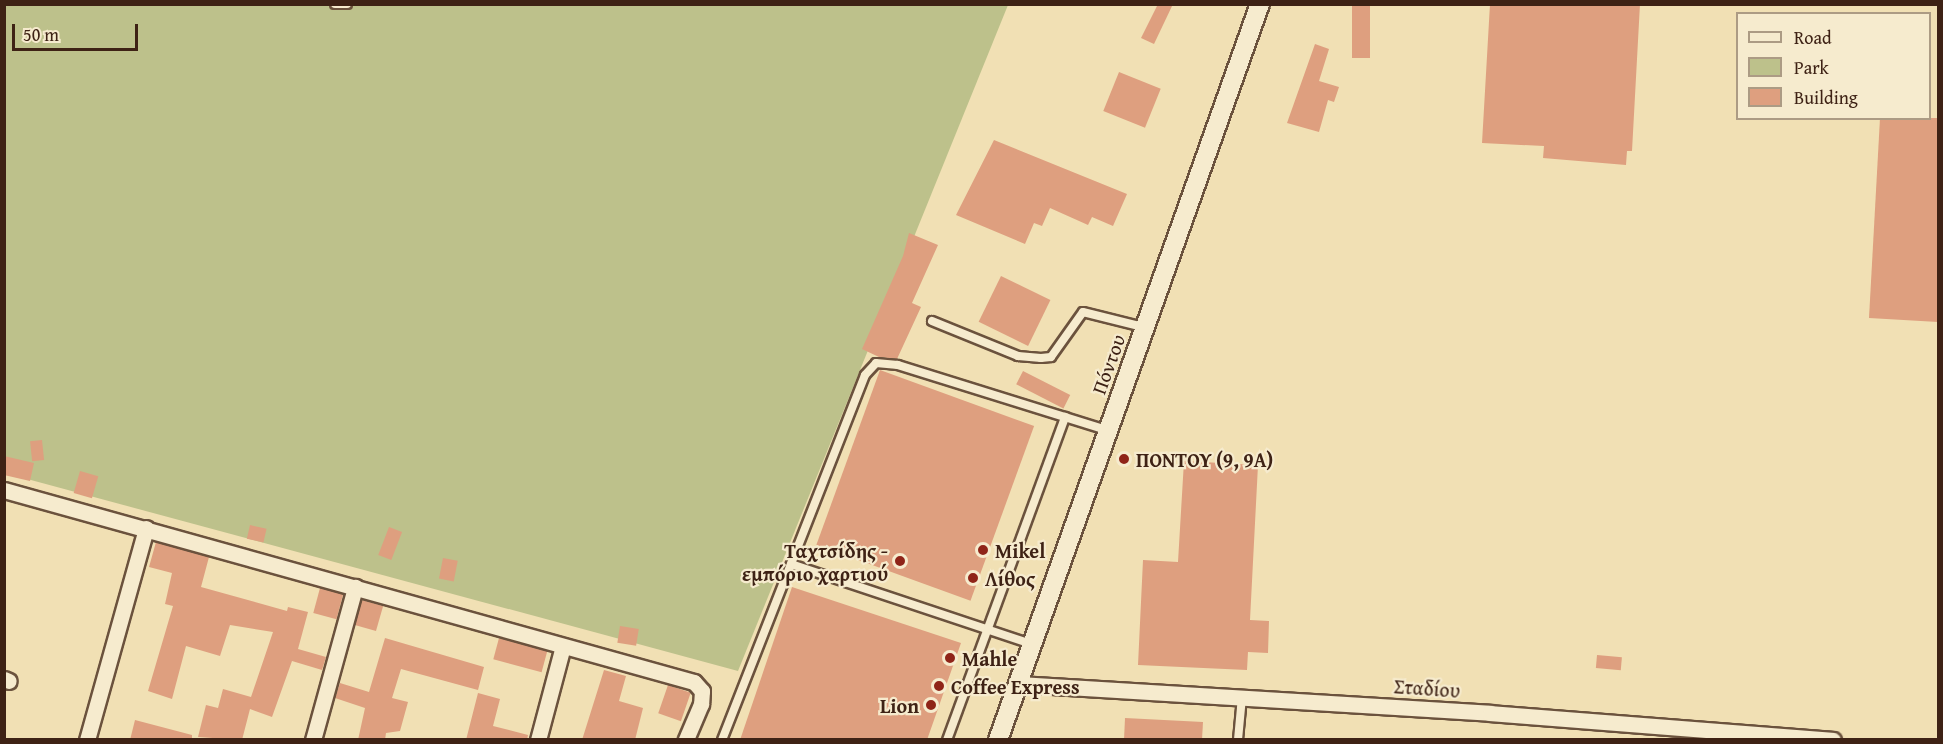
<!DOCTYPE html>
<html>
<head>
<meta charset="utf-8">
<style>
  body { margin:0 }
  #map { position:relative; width:1943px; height:744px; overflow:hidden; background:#f1e0b4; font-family:"Gentium Book Plus",serif }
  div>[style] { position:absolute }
  .green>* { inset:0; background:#bdc18b }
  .building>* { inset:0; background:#de9f7f; transform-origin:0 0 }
  .roads { filter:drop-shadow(2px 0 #6b523d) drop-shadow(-2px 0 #6b523d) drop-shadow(0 2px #6b523d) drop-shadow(0 -2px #6b523d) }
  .service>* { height:8px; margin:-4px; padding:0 4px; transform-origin:4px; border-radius:4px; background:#f6ebce }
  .minor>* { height:15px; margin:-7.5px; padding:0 7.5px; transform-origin:7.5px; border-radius:7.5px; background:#f6ebce }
  .tertiary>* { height:18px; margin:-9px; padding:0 9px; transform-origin:9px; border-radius:9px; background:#f6ebce }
  .dots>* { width:16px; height:16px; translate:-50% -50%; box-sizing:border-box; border:3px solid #f6ebce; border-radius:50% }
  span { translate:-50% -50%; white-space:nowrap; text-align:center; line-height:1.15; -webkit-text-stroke:4.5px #f6ebce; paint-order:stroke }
  .street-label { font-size:20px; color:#3e2215 }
  .poi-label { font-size:20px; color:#3e2215; font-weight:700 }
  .left { translate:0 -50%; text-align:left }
  .right { translate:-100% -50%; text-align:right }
  .frame { position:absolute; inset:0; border:6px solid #3e2215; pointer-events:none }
  .legend { position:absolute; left:1736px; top:12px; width:195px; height:108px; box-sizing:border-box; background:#f6ebce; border:2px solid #ac9b84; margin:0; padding:8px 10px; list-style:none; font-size:18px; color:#3e2215 }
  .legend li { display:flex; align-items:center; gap:12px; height:30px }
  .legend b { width:30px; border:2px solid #ac9b84 }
  .scale { position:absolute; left:12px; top:24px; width:126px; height:27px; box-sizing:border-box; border:3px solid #3e2215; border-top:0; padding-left:8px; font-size:18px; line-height:21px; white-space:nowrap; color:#3e2215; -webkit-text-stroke:4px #f6ebce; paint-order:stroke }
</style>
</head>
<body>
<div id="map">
  <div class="green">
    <i style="clip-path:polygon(4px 5px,1008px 5px,738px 671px,5px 473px)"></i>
  </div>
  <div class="building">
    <i style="clip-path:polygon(1158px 4px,1173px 4px,1154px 44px,1141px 38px)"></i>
    <i style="left:1352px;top:4px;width:18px;height:54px"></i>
    <i style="clip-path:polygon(1490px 4px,1640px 4px,1632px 151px,1627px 151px,1626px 165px,1543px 158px,1544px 146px,1482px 143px)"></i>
    <i style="clip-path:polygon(1315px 44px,1329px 49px,1319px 81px,1339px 87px,1334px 102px,1328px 100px,1319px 132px,1287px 123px)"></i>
    <i style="left:1119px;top:72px;width:45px;height:42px;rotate:22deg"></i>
    <i style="clip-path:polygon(1880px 118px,1938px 118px,1938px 322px,1869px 318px)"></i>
    <i style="clip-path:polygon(994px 140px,1127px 194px,1113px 226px,1092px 217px,1088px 225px,1050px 208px,1042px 226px,1034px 223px,1025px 244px,956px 215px)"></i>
    <i style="clip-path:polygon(909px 233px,938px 245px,912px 303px,921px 307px,897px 359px,879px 357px,862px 349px,903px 256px)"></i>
    <i style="left:1001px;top:276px;width:55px;height:51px;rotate:26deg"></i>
    <i style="left:880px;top:370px;width:164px;height:186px;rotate:20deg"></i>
    <i style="left:1023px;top:371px;width:53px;height:15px;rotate:27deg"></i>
    <i style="left:42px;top:440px;width:20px;height:12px;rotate:84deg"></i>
    <i style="clip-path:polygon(4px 456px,34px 463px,30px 481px,4px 475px)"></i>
    <i style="clip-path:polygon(1184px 461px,1258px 465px,1250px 620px,1269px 621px,1268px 653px,1248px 652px,1247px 670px,1138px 665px,1143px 560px,1178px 562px)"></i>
    <i style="left:80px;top:471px;width:19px;height:23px;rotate:16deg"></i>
    <i style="left:250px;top:525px;width:17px;height:14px;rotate:13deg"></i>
    <i style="left:389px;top:527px;width:14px;height:30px;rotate:21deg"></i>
    <i style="clip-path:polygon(156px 542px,209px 557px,201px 587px,287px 611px,288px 607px,308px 612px,298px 649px,326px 657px,322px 670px,292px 661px,272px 717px,250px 709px,242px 740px,198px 737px,206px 705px,218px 708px,223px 689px,251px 697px,273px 632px,230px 625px,220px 656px,186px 646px,172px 699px,148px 691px,173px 606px,165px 604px,172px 573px,149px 567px)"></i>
    <i style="left:443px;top:558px;width:15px;height:21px;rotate:11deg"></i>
    <i style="clip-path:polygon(792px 587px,961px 643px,927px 740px,740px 740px)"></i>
    <i style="left:320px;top:588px;width:24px;height:26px;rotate:15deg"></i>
    <i style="left:362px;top:600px;width:22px;height:26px;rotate:16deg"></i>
    <i style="left:620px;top:626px;width:19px;height:17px;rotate:9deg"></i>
    <i style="clip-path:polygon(385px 638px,484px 667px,478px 690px,401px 669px,392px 698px,408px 702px,400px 731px,386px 733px,385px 740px,358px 740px,365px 708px,335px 698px,340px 683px,369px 692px)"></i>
    <i style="left:499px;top:638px;width:50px;height:22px;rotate:15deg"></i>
    <i style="left:1597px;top:655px;width:25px;height:13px;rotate:5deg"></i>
    <i style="clip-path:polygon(604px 670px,626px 676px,619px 701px,643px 708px,635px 740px,582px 740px)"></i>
    <i style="left:668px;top:685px;width:24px;height:30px;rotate:19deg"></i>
    <i style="clip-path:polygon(478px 693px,500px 699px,493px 726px,528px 735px,527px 740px,466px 740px)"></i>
    <i style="clip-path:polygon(1125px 718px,1203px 722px,1202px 740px,1124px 740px)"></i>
    <i style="clip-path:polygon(135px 720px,192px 735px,192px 740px,130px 740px)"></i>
  </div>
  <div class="roads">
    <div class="service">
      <i style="left:335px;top:4px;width:12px"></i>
      <i style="left:932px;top:321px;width:93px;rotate:22.1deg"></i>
      <i style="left:1018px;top:356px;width:23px;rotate:5deg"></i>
      <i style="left:1041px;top:358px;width:10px;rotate:-6deg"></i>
      <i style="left:1051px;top:357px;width:55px;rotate:-54.6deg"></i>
      <i style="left:1083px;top:312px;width:62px;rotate:14deg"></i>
      <i style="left:791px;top:564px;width:254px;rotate:18.4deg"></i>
      <i style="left:722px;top:740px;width:392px;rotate:-68.6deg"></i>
      <i style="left:865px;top:375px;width:16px;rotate:-47deg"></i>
      <i style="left:876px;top:363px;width:22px;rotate:5deg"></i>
      <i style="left:898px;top:365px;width:219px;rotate:17.3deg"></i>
      <i style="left:947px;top:740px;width:344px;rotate:-69.9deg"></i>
      <i style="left:1238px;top:740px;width:43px;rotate:-84.7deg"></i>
    </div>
    <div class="minor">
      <i style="left:4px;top:490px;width:716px;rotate:15.55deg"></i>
      <i style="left:694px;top:682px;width:12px;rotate:48deg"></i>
      <i style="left:702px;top:691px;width:13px;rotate:94deg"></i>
      <i style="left:701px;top:704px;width:39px;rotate:113deg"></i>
      <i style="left:4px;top:679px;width:5px;rotate:22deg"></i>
      <i style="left:1018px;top:684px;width:473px;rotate:3.5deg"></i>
      <i style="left:1490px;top:713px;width:344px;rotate:4.5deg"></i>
      <i style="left:87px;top:740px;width:220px;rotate:-74.4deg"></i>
      <i style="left:313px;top:740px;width:159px;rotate:-74.6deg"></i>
      <i style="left:538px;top:740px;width:97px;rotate:-75.1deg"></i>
    </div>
    <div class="tertiary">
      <i style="left:998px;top:740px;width:781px;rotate:-70.41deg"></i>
    </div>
  </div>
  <div class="dots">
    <i style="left:1124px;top:459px;background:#8f2418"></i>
    <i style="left:983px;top:550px;background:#8f2418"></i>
    <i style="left:900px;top:561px;background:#8f2418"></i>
    <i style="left:973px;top:578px;background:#8f2418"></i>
    <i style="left:950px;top:658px;background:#8f2418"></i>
    <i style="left:939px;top:686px;background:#8f2418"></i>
    <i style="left:931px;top:705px;background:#8f2418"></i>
  </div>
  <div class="street-label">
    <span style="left:1108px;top:364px;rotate:-70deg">Πόντου</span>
    <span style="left:1427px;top:688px;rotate:4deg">Σταδίου</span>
  </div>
  <div class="poi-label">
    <span class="left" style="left:1136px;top:459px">ΠΟΝΤΟΥ (9, 9Α)</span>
    <span class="right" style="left:888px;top:562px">Ταχτσίδης -<br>εμπόριο χαρτιού</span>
    <span class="left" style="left:995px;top:550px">Mikel</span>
    <span class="left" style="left:985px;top:578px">Λίθος</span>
    <span class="left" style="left:962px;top:658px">Mahle</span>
    <span class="left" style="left:951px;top:686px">Coffee Express</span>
    <span class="right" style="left:919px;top:705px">Lion</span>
  </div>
  <div class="frame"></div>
  <ul class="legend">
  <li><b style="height:8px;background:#f6ebce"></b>Road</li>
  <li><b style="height:16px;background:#bdc18b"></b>Park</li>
  <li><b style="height:16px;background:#de9f7f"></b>Building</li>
  </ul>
  <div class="scale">50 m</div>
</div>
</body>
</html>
